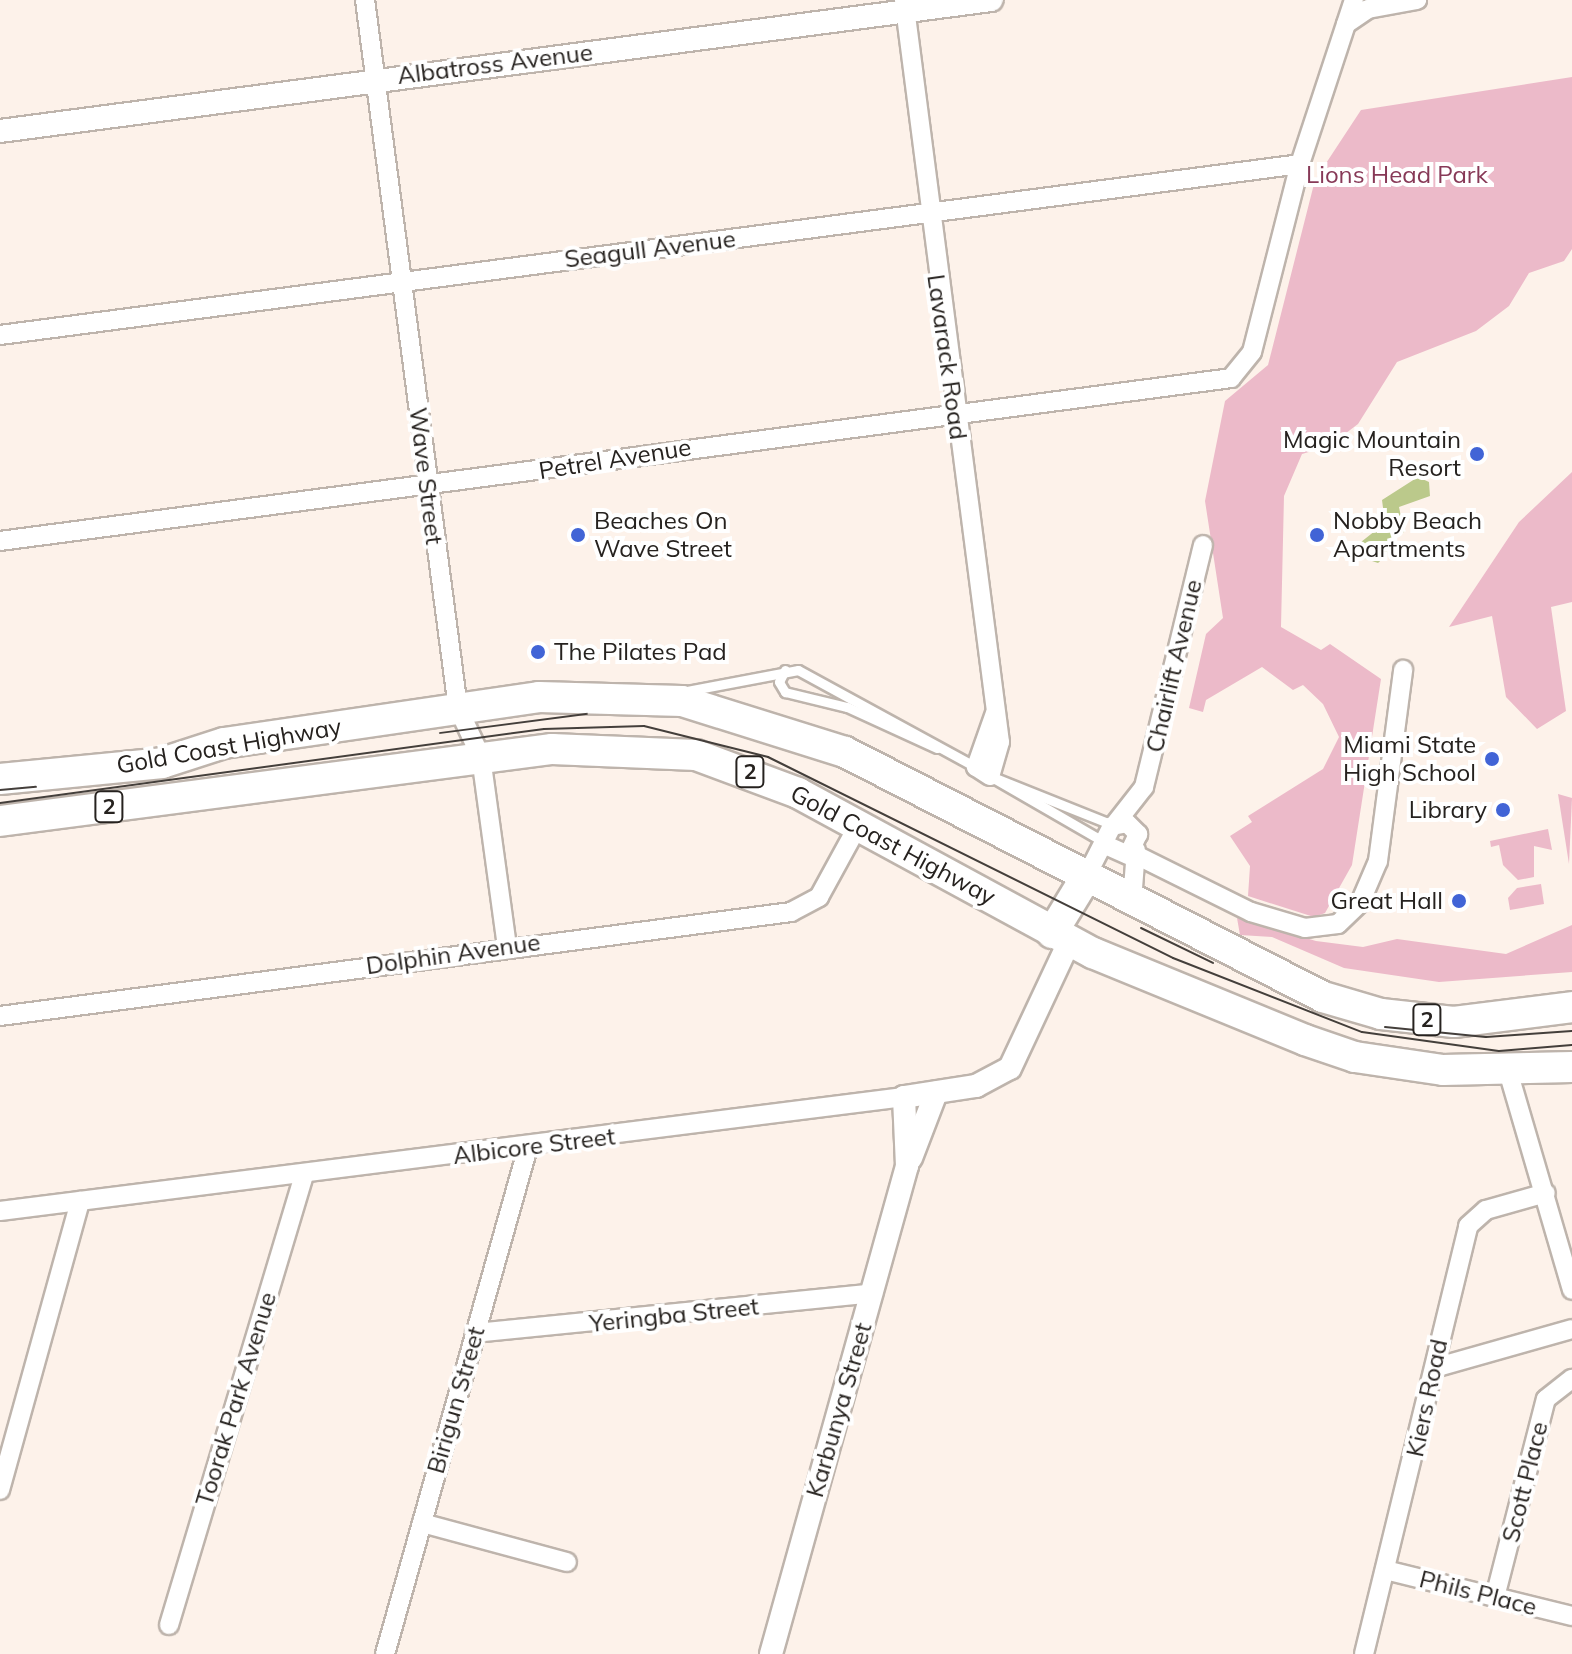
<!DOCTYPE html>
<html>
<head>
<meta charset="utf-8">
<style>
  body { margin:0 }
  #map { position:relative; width:1572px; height:1654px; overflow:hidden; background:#fdf2ea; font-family:Mulish,sans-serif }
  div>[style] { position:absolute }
  .green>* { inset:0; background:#ecbac9 }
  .water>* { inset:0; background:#bbc98b }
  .roads { filter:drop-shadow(2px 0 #beb4ac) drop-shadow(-2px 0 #beb4ac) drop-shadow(0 2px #beb4ac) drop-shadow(0 -2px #beb4ac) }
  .service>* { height:9px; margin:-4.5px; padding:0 4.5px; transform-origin:4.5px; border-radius:4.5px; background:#fff }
  .minor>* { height:18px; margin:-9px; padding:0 9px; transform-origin:9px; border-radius:9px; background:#fff }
  .tertiary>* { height:22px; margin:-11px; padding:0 11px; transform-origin:11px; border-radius:11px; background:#fff }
  .trunk>* { height:30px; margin:-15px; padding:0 15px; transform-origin:15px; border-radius:15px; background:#fff }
  .tram>* { height:2px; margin:-1px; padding:0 1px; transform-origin:1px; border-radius:1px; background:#443f3b }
  .dots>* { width:22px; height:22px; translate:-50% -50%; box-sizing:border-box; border:4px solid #fff; border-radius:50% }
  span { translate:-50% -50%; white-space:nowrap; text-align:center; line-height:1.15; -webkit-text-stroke:8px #fff; paint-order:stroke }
  .shield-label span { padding:2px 6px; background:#fff; border:2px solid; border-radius:6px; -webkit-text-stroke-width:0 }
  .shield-label { font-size:22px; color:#26221f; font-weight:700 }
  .street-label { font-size:24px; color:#26221f }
  .park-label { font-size:24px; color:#873957 }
  .poi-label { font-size:24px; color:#26221f }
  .right { translate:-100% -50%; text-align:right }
  .left { translate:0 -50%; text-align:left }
</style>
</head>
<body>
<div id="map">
  <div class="green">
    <i style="clip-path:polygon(1572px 77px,1572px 249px,1564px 261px,1529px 273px,1509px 306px,1476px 331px,1397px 362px,1358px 424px,1329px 446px,1302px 454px,1284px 496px,1281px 627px,1321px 650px,1330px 644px,1381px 679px,1352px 865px,1325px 913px,1314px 917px,1248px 896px,1250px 866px,1230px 836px,1252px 822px,1248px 816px,1323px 769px,1339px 737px,1323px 704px,1303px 685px,1293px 690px,1262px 667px,1206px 700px,1203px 712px,1189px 708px,1206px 634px,1223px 618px,1205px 501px,1225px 401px,1268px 365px,1315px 180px,1361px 110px)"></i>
    <i style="clip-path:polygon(1572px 472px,1572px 602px,1551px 607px,1566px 711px,1537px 729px,1506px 697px,1492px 616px,1449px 627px,1519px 522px)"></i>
    <i style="clip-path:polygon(1558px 794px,1572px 798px,1569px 864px)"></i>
    <i style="clip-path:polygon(1548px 829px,1552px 850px,1534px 846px,1534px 877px,1518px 880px,1503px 865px,1499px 845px,1491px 847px,1490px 841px)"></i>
    <i style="clip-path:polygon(1541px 884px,1544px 904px,1510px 910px,1508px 898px,1517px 888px)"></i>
    <i style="clip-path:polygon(1237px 918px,1316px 941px,1363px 947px,1397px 939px,1506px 954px,1572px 925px,1572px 972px,1439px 982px,1344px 968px,1272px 937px,1240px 935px)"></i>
  </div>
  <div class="water">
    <i style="clip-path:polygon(1418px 477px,1429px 482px,1430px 496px,1399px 507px,1404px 532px,1389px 542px,1387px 555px,1378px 563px,1363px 558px,1361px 542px,1385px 523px,1382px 500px)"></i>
  </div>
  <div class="roads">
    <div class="service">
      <i style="left:785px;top:670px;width:13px;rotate:117deg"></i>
      <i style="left:779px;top:682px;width:12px;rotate:59deg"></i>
      <i style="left:785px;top:692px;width:64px;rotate:13.6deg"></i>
      <i style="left:847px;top:707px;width:99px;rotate:24.5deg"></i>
      <i style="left:687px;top:691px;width:113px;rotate:-10.7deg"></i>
      <i style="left:798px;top:670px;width:203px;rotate:28.6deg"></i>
      <i style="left:990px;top:776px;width:134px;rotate:30deg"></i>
      <i style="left:990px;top:776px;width:132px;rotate:21.7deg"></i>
    </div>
    <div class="minor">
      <i style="left:365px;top:0;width:714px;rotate:82.52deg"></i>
      <i style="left:458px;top:708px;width:54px;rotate:64.9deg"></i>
      <i style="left:481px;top:757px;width:191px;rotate:82.2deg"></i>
      <i style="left:904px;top:0;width:748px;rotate:82.63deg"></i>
      <i style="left:1000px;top:742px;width:35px;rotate:106deg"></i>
      <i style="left:990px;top:776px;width:17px;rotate:-147deg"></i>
      <i style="left:976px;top:767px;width:57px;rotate:-70.6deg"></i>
      <i style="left:1346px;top:24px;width:27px;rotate:-34deg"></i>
      <i style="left:1368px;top:9px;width:50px;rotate:-10.4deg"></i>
      <i style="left:0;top:335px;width:1311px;rotate:-7.49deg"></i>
      <i style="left:0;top:541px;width:1242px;rotate:-7.54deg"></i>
      <i style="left:1231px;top:378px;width:33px;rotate:-51deg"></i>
      <i style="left:1252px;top:352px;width:194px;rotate:-75.7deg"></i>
      <i style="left:1300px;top:164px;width:173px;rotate:-71.8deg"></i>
      <i style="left:1115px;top:824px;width:47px;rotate:-51.9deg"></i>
      <i style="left:1144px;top:787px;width:249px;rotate:-76.3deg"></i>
      <i style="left:1138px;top:856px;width:126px;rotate:26.4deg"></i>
      <i style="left:1251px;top:912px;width:56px;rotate:16.5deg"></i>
      <i style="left:1305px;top:928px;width:33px;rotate:-7deg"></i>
      <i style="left:1338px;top:924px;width:30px;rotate:-44deg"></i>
      <i style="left:1360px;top:903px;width:46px;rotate:-66.8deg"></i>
      <i style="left:1378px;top:861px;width:193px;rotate:-82.5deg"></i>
      <i style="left:1085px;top:879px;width:59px;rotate:-63deg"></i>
      <i style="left:1112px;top:826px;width:15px;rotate:-11deg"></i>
      <i style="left:1127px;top:823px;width:16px;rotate:45deg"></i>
      <i style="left:1138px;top:834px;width:23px;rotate:115deg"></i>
      <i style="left:1128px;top:855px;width:24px;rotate:-156deg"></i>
      <i style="left:1132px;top:901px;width:51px;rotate:-85.5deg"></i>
      <i style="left:0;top:1016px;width:798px;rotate:-7.49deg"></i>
      <i style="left:791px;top:912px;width:32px;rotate:-28deg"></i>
      <i style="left:819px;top:897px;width:83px;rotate:-61.3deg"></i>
      <i style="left:1508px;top:1071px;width:228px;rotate:73.7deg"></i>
      <i style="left:0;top:1211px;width:911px;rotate:-7.19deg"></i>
      <i style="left:475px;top:1333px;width:400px;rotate:-5.7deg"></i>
      <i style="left:1438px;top:1367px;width:139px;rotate:-15.8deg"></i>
      <i style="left:0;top:1490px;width:300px;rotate:-74.5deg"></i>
      <i style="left:422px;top:1523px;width:150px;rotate:15.1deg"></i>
      <i style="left:1385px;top:1570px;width:193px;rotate:13.8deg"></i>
      <i style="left:1495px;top:1597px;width:204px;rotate:-75.6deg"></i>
      <i style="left:1546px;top:1399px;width:33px;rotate:-38deg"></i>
      <i style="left:169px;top:1625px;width:471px;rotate:-73.3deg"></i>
      <i style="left:385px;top:1654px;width:527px;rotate:-74.25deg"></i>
      <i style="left:1364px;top:1654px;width:440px;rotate:-76.3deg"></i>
      <i style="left:1468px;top:1226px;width:24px;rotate:-42deg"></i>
      <i style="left:1486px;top:1210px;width:62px;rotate:-15.8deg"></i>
    </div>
    <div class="tertiary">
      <i style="left:0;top:131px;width:1000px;rotate:-7.53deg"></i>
      <i style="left:911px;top:1158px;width:70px;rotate:-69deg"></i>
      <i style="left:771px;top:1654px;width:507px;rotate:-74.43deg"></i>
      <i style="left:907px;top:1166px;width:69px;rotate:-92.5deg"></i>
      <i style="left:904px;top:1097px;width:73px;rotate:-8.7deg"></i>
      <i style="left:976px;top:1086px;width:38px;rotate:-28deg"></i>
      <i style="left:1010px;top:1068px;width:139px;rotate:-64.9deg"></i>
    </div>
    <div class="trunk">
      <i style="left:0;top:779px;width:163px;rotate:-5.6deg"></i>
      <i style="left:162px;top:763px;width:65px;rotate:-17.9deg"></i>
      <i style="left:224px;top:743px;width:318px;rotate:-8.3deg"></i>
      <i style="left:539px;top:697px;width:143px;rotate:1.6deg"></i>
      <i style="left:682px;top:701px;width:171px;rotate:17.4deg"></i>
      <i style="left:845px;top:752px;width:537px;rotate:27.14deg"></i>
      <i style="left:1323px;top:997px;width:60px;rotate:16.3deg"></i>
      <i style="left:1381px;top:1014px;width:73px;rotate:6.3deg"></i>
      <i style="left:1454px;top:1022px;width:119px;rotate:-7.2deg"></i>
      <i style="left:0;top:821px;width:557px;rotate:-7.43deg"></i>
      <i style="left:552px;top:749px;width:144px;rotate:2.4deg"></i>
      <i style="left:696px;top:755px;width:109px;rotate:20.4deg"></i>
      <i style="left:798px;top:793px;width:336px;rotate:28.5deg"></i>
      <i style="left:1093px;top:953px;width:229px;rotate:22.3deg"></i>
      <i style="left:1305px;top:1040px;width:53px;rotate:18.8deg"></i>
      <i style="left:1355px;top:1057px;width:89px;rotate:8.4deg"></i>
      <i style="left:1443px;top:1070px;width:129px;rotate:-1.3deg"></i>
      <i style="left:1052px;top:933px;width:63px;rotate:-58.6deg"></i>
    </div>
  </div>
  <div class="tram">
    <i style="left:440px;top:733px;width:148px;rotate:-7.4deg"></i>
    <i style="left:0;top:790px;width:36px;rotate:-5deg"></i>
    <i style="left:0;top:803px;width:549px;rotate:-7.75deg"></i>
    <i style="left:544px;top:729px;width:100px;rotate:-1.7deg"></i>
    <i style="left:644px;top:726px;width:128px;rotate:14deg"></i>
    <i style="left:768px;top:757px;width:452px;rotate:26.4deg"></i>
    <i style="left:1173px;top:958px;width:203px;rotate:21.4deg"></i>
    <i style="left:1362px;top:1032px;width:138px;rotate:7.9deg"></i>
    <i style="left:1499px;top:1051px;width:73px;rotate:-4.7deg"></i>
    <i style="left:1141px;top:928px;width:80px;rotate:25.9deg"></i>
    <i style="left:1385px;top:1027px;width:101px;rotate:5.7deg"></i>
    <i style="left:1486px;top:1037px;width:86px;rotate:-4deg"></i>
  </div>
  <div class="dots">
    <i style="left:1477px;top:454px;background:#4164d6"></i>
    <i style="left:578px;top:535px;background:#4164d6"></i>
    <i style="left:1317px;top:535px;background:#4164d6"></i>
    <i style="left:538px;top:652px;background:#4164d6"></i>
    <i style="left:1492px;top:759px;background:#4164d6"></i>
    <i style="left:1503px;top:810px;background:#4164d6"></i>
    <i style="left:1459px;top:901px;background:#4164d6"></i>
  </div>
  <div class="shield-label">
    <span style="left:750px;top:772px">2</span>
    <span style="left:109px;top:807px">2</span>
    <span style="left:1427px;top:1020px">2</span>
  </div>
  <div class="street-label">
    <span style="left:495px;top:64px;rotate:-7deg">Albatross Avenue</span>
    <span style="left:650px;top:249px;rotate:-7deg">Seagull Avenue</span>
    <span style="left:947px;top:357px;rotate:82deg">Lavarack Road</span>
    <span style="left:615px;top:459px;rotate:-9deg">Petrel Avenue</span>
    <span style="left:426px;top:476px;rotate:83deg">Wave Street</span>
    <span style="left:1174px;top:666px;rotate:-77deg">Chairlift Avenue</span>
    <span style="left:229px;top:746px;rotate:-10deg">Gold Coast Highway</span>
    <span style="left:893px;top:845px;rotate:28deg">Gold Coast Highway</span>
    <span style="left:453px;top:954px;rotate:-8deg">Dolphin Avenue</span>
    <span style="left:534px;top:1146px;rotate:-7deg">Albicore Street</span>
    <span style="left:674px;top:1315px;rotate:-6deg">Yeringba Street</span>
    <span style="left:1427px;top:1398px;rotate:-78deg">Kiers Road</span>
    <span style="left:236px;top:1399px;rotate:-73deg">Toorak Park Avenue</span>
    <span style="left:456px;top:1400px;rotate:-74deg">Birigun Street</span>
    <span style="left:839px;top:1410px;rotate:-74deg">Karbunya Street</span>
    <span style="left:1525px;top:1482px;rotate:-76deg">Scott Place</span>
    <span style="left:1478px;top:1593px;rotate:14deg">Phils Place</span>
  </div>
  <div class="park-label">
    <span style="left:1397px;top:175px">Lions Head Park</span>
  </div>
  <div class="poi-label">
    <span class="right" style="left:1461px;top:454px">Magic Mountain<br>Resort</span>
    <span class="left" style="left:594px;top:535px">Beaches On<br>Wave Street</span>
    <span class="left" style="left:1333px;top:535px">Nobby Beach<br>Apartments</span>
    <span class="left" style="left:554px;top:652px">The Pilates Pad</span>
    <span class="right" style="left:1476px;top:759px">Miami State<br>High School</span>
    <span class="right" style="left:1487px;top:810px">Library</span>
    <span class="right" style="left:1443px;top:901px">Great Hall</span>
  </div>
</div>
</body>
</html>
